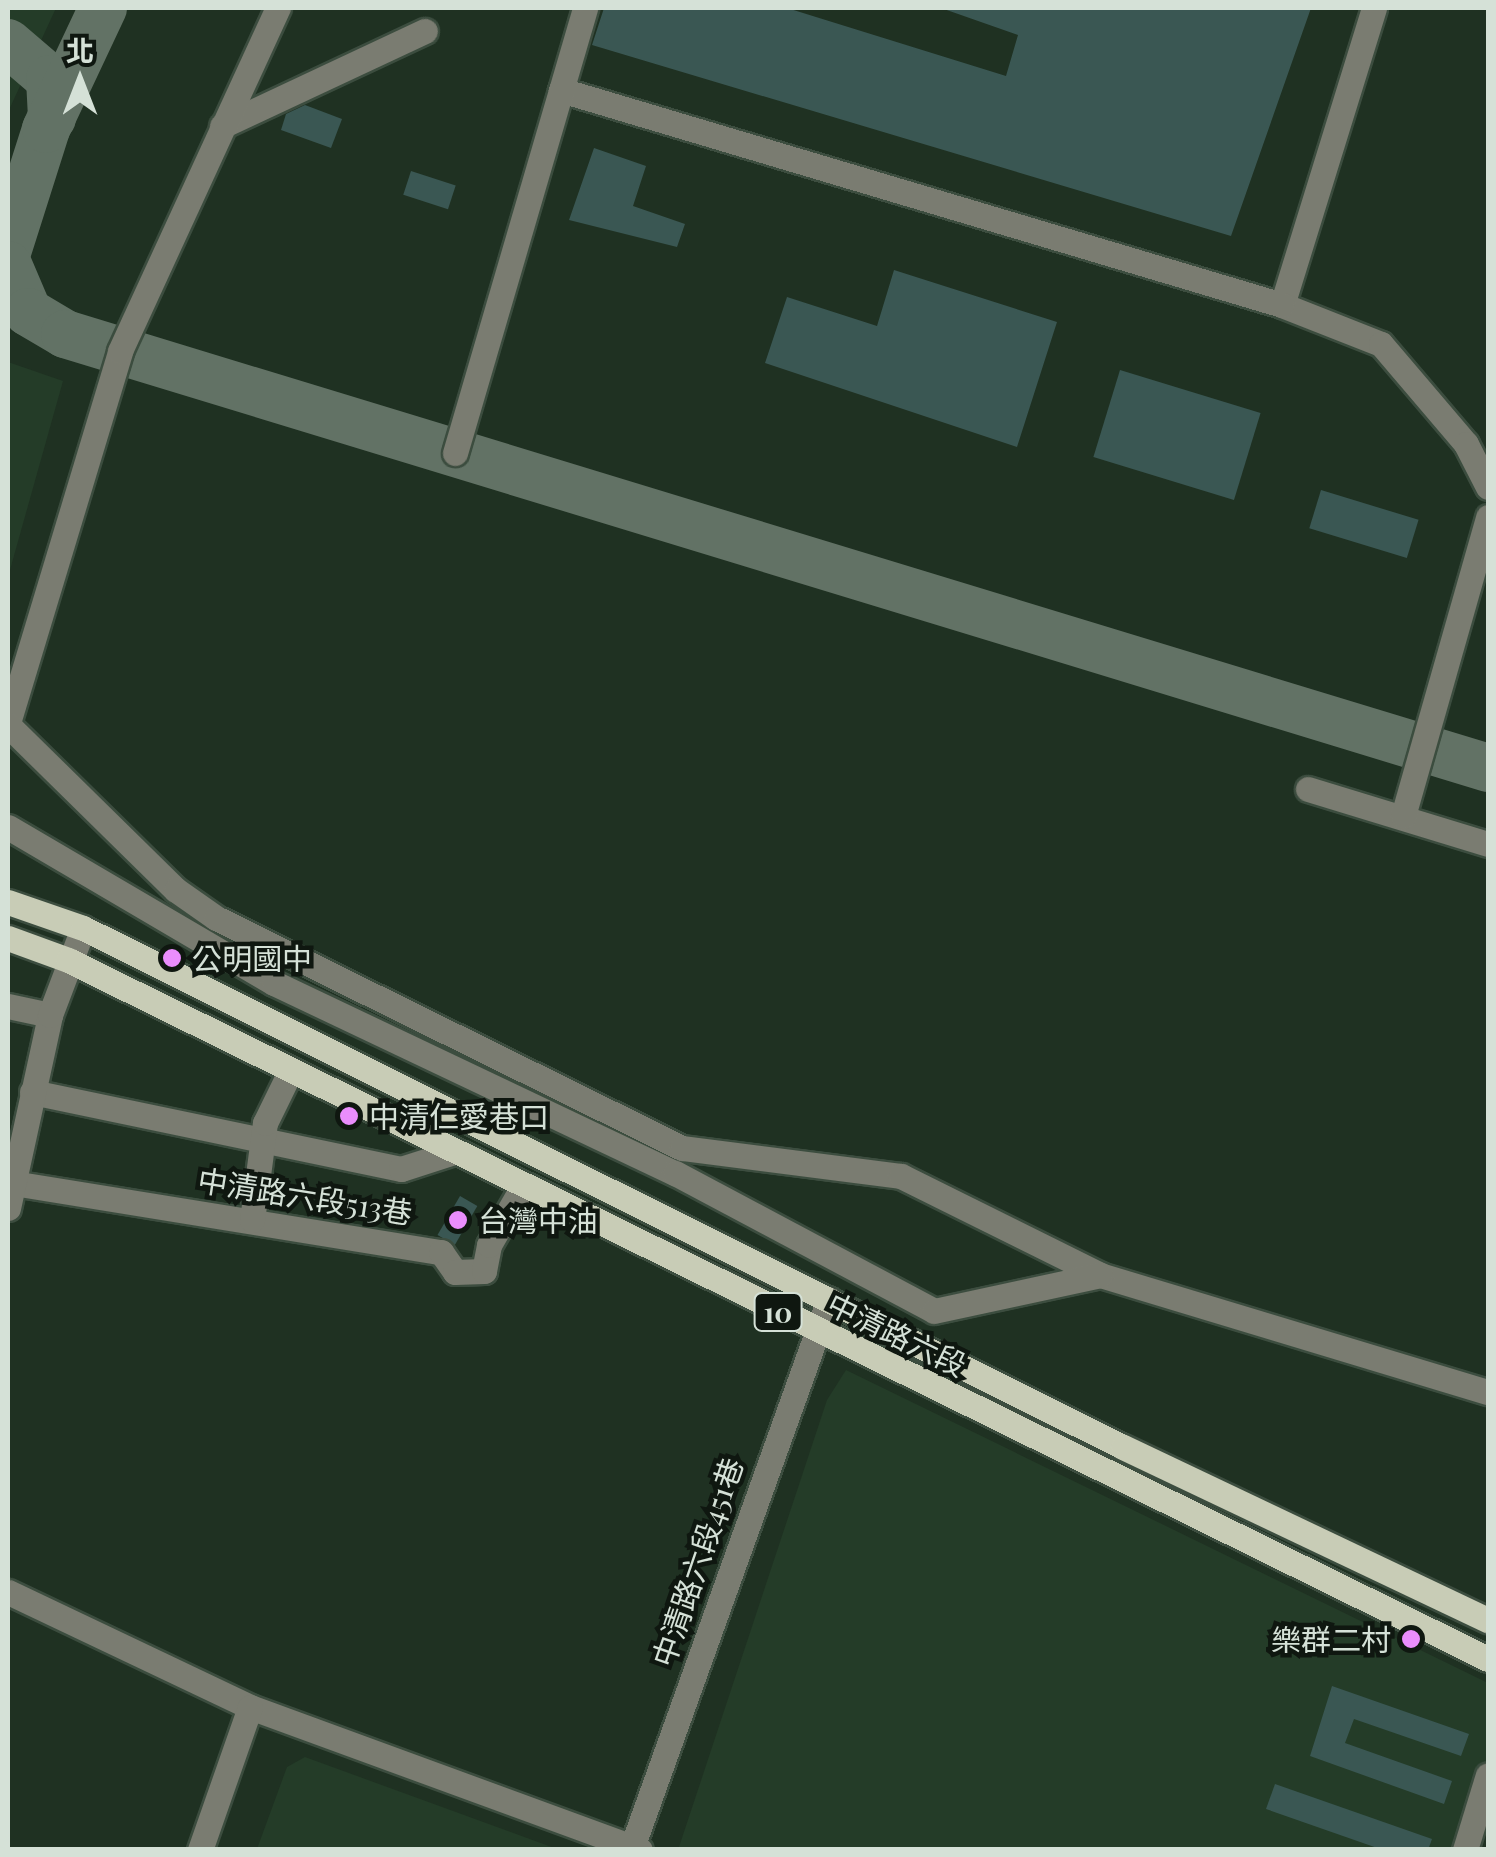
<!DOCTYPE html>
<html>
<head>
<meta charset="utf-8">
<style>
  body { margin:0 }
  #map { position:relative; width:1496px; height:1857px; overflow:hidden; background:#1f3122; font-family:"Playfair Display","Noto Sans TC",serif }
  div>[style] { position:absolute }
  .built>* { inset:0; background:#243c28 }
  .taxiway>* { height:48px; margin:-24px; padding:0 24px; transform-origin:24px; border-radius:24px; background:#627265 }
  .building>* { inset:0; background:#3a5753; transform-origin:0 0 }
  .roads { filter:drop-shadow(2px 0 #3c4d3f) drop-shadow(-2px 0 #3c4d3f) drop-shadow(0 2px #3c4d3f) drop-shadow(0 -2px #3c4d3f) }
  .minor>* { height:25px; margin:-12.5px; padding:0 12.5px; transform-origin:12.5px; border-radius:12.5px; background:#7a7c71 }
  .major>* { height:25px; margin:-12.5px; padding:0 12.5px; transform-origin:12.5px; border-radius:12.5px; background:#c8ccb6 }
  .dots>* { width:28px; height:28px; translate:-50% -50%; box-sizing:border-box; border:5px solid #0f1710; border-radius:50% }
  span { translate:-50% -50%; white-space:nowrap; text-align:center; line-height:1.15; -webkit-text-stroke:9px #0f1710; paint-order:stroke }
  .shield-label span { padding:2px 8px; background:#0f1710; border:2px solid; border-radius:8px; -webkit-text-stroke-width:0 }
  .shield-label { font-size:28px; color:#d5e1d7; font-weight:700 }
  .poi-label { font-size:30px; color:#d5e1d7 }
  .left { translate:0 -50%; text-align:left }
  .right { translate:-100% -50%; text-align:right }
  .street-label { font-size:30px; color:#d5e1d7 }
  .frame { position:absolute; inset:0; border:10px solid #d5e1d7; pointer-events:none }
  .north { position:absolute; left:30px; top:30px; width:100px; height:100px; -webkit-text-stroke:8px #0f1710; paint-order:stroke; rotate:0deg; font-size:28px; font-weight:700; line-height:40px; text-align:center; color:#d5e1d7 }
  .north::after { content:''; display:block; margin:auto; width:35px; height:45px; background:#d5e1d7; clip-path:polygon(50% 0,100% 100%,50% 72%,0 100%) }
</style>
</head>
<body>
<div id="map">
  <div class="built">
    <i style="clip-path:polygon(8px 8px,56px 8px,8px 112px)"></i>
    <i style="clip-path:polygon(8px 362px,63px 381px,8px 577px)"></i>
    <i style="clip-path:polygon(846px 1370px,1488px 1683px,1488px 1815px,1476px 1849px,678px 1850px,827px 1400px)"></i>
    <i style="clip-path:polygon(305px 1757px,557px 1849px,257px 1849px,287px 1767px)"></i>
  </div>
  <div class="taxiway">
    <i style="left:8px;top:43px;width:55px;rotate:40.6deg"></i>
    <i style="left:50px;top:79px;width:39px;rotate:87deg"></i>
    <i style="left:8px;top:249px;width:126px;rotate:-72.4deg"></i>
    <i style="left:46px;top:129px;width:134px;rotate:-64.8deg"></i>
    <i style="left:8px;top:265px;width:51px;rotate:66.9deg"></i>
    <i style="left:28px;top:312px;width:43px;rotate:30.7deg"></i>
    <i style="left:65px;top:334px;width:1488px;rotate:16.96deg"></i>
  </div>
  <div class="building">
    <i style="clip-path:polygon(604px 8px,787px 8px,1006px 76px,1018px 35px,941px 8px,1311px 8px,1231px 236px,592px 45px)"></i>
    <i style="clip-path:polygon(305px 105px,342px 119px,331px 148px,281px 130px,286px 114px)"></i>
    <i style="clip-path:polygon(594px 148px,646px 166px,633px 206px,685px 224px,677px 247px,569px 220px)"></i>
    <i style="left:411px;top:171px;width:47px;height:25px;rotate:18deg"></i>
    <i style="clip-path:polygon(894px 270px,1057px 322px,1017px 447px,765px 363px,787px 297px,877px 326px)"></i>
    <i style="left:1120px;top:370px;width:147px;height:91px;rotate:17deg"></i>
    <i style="left:1321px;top:490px;width:102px;height:40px;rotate:17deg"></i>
    <i style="left:460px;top:1196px;width:20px;height:45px;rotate:30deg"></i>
    <i style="clip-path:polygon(1332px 1686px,1469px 1734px,1461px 1756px,1354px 1719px,1345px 1743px,1452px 1781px,1444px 1804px,1310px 1756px)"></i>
    <i style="clip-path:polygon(1275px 1784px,1432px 1839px,1428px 1850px,1383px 1850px,1266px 1809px)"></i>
  </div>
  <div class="roads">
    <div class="minor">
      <i style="left:1374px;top:8px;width:311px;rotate:107.2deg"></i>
      <i style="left:1282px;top:305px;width:106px;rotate:21.5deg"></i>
      <i style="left:1381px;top:344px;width:131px;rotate:49.6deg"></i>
      <i style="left:1466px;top:444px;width:48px;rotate:62.9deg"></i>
      <i style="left:561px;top:90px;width:752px;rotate:16.6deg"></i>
      <i style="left:222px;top:126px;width:224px;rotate:-25.1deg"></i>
      <i style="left:455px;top:453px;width:464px;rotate:-73.7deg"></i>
      <i style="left:8px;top:723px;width:388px;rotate:-73.2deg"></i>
      <i style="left:120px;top:351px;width:378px;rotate:-65.3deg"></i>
      <i style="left:8px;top:725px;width:235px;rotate:44.5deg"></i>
      <i style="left:176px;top:890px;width:49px;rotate:35deg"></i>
      <i style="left:216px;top:918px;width:520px;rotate:26.27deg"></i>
      <i style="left:682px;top:1148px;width:221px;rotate:7.3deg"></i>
      <i style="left:901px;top:1176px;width:222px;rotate:26.4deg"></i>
      <i style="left:1100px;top:1275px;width:405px;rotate:16.8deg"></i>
      <i style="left:1308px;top:789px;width:188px;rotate:17deg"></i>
      <i style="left:1403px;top:816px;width:311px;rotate:-74.1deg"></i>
      <i style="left:8px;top:827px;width:308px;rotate:30.4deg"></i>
      <i style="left:274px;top:983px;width:444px;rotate:25.4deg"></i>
      <i style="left:675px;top:1173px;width:293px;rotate:28deg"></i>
      <i style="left:934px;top:1311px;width:170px;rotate:-12.2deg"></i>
      <i style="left:8px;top:1006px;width:43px;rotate:12.1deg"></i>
      <i style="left:32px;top:1092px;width:377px;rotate:11.8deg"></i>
      <i style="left:401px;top:1169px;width:56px;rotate:-17.8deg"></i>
      <i style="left:13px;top:1183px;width:434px;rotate:9.2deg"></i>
      <i style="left:441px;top:1252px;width:24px;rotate:55deg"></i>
      <i style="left:455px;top:1272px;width:29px;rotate:-2deg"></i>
      <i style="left:484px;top:1271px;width:26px;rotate:-79deg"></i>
      <i style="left:489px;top:1245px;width:66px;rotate:-59.9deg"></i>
      <i style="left:8px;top:1208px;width:198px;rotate:-77.7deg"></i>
      <i style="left:50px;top:1015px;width:93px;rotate:-69.2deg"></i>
      <i style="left:252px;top:1220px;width:98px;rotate:-82.4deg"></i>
      <i style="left:265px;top:1123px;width:59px;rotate:-63.9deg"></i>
      <i style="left:8px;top:1592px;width:268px;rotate:25.4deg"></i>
      <i style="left:250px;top:1707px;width:415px;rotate:20.1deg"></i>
      <i style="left:200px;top:1850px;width:151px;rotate:-70.7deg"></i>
      <i style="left:631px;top:1850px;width:585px;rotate:-70.23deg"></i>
      <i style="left:1465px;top:1850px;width:78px;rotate:-73deg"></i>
    </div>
    <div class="major">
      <i style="left:8px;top:902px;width:79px;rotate:19.1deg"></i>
      <i style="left:83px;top:928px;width:1162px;rotate:26.52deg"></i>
      <i style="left:1123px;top:1447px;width:404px;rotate:25.4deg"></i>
      <i style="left:8px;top:938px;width:64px;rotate:20.1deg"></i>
      <i style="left:68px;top:960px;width:1583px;rotate:26.21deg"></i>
    </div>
  </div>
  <div class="dots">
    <i style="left:172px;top:958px;background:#ea8dfc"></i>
    <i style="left:349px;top:1116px;background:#ea8dfc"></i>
    <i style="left:458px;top:1220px;background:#ea8dfc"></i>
    <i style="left:1411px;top:1639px;background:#ea8dfc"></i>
  </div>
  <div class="shield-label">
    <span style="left:778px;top:1312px">10</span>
  </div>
  <div class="poi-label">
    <span class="left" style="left:192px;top:958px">公明國中</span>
    <span class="left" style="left:369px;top:1116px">中清仁愛巷口</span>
    <span class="left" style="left:478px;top:1220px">台灣中油</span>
    <span class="right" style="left:1391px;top:1639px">樂群二村</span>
  </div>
  <div class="street-label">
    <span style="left:305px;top:1196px;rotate:9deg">中清路六段513巷</span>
    <span style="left:897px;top:1334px;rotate:26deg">中清路六段</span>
    <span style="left:697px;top:1562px;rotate:-71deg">中清路六段451巷</span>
  </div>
  <div class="frame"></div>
  <div class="north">北</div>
</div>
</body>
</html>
